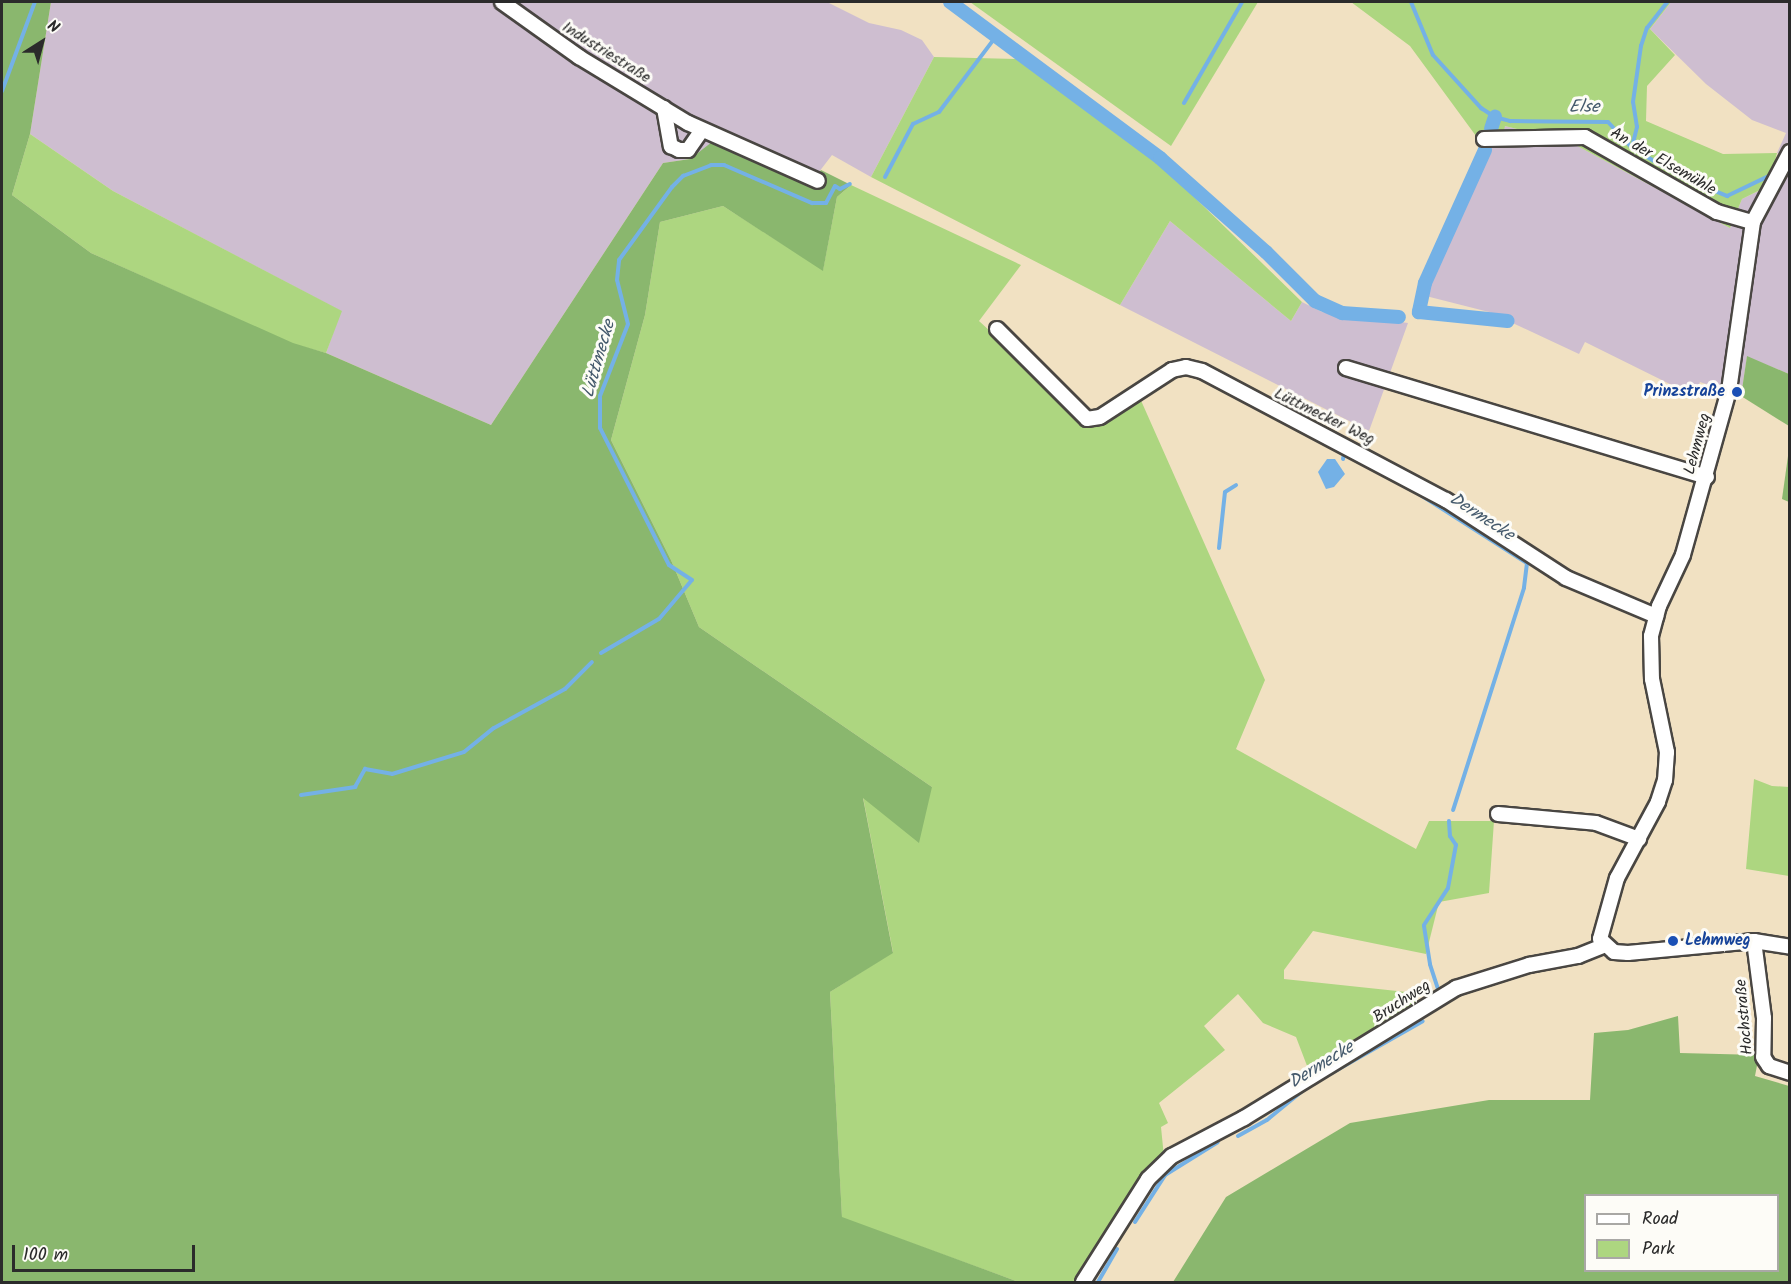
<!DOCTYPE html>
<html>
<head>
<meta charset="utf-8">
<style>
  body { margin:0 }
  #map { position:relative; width:1791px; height:1284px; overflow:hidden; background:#f1e1c2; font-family:Kalam,sans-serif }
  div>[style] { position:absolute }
  .industrial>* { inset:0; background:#cebed0 }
  .green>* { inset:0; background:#add680 }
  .forest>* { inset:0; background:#8ab76e }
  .water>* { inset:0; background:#74b1e6 }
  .stream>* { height:4px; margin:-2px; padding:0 2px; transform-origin:2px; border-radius:2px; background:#74b1e6 }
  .canal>* { height:14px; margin:-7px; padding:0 7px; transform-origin:7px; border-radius:7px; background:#74b1e6 }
  .roads { filter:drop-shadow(2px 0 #494642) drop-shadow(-2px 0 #494642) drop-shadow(0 2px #494642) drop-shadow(0 -2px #494642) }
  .street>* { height:14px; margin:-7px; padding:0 7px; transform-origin:7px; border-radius:7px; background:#fff }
  .dots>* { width:16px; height:16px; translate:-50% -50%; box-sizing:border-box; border:3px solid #fdfcf7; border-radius:50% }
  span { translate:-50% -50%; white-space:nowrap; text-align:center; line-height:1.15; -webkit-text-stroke:6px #fdfcf7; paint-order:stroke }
  .street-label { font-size:16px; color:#2b2b2b }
  .transit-label { font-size:16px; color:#164399; font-weight:700 }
  .right { translate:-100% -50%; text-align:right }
  .left { translate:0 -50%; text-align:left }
  .water-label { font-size:18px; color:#455a6c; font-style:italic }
  .frame { position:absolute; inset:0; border:3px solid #2b2b2b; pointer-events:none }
  .legend { position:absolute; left:1584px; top:1194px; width:195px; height:78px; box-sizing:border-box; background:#fdfcf7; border:2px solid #a9a8a5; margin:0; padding:8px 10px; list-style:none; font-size:18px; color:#2b2b2b }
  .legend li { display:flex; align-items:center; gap:12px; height:30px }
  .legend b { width:30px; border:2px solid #a9a8a5 }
  .north { position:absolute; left:12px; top:12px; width:60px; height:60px; -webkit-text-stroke:4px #fdfcf7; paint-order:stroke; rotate:36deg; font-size:16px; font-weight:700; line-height:24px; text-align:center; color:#2b2b2b }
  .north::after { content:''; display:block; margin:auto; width:21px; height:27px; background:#2b2b2b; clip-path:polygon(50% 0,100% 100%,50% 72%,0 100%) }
  .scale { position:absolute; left:12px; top:1245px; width:183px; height:27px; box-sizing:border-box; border:3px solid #2b2b2b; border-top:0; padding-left:8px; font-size:18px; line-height:21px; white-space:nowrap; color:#2b2b2b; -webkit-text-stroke:4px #fdfcf7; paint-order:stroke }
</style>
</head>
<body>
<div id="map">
  <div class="industrial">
    <i style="clip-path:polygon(51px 2px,827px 2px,869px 23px,901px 30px,922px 40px,934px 57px,871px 177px,832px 155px,809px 185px,713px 143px,690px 159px,663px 163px,491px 425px,326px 353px,341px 311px,113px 191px,30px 134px)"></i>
    <i style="clip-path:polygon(1671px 2px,1789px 2px,1789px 156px,1777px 153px,1786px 133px,1752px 120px,1706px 84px,1650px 29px)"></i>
    <i style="clip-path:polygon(1505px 126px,1572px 143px,1730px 228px,1742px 199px,1789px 176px,1789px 374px,1747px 357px,1741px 396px,1700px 382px,1694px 396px,1585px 342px,1579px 354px,1489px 312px,1418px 294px,1478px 157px)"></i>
    <i style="clip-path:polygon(1170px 221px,1291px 321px,1302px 302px,1322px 312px,1408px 323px,1369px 431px,1120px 305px)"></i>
  </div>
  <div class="green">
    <i style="clip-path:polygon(970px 2px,1258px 2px,1171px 146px)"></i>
    <i style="clip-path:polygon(1351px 2px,1671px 2px,1650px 29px,1675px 55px,1647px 86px,1646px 121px,1723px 154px,1777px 153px,1768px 186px,1742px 199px,1730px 228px,1572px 143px,1505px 126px,1504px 130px,1476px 136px,1410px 46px)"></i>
    <i style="clip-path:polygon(934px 57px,1017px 59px,1154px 158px,1302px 302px,1291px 321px,1170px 221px,1120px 305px,871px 177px)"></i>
    <i style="clip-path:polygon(30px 134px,113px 191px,342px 311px,326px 353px,293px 344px,91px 253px,12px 195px)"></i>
    <i style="clip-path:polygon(851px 185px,1021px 265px,979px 321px,1092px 424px,1139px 396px,1265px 680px,1236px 749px,1416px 849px,1429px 821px,1494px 821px,1489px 893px,1439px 902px,1426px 954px,1313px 931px,1284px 970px,1284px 979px,1416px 993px,1415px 1007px,1309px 1071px,1296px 1037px,1263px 1023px,1238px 994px,1204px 1026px,1225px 1050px,1159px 1103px,1168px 1123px,1161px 1127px,1164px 1157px,1108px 1225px,1076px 1282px,1019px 1282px,842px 1218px,830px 992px,893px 952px,863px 797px,932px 787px,699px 627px,671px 560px,611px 440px,645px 315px,660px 222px,723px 206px,823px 270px,837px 197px)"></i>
    <i style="clip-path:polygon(1754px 779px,1772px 786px,1789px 787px,1789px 876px,1746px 869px)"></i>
  </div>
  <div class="forest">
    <i style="clip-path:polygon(2px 2px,51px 2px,30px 134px,12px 195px,91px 253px,293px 343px,326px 353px,491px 425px,663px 163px,690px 159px,712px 142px,809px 185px,821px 170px,851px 185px,837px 197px,823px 271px,723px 206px,660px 222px,645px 315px,611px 440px,671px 560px,699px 627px,932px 787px,919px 843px,863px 798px,893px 953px,830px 992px,842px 1217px,1019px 1282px,2px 1282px)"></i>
    <i style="clip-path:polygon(1747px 356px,1789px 374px,1789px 426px,1741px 396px)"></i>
    <i style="clip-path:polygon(1789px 449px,1789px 502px,1782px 499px)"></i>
    <i style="clip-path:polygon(evenodd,1678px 1016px,1680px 1053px,1759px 1055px,1755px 1076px,1789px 1086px,1789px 1282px,1173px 1282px,1226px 1197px,1350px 1123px,1489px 1100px,1590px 1100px,1594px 1033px,1628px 1030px,1678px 1016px,1586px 1196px,1778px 1196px,1778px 1270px,1586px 1270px,1586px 1196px)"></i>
  </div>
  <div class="water">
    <i style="clip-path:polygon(1327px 459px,1335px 459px,1345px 474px,1334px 487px,1326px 489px,1318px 472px)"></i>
  </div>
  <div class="stream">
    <i style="left:1411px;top:2px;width:57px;rotate:67.5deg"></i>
    <i style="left:1433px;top:55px;width:72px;rotate:47.8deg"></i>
    <i style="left:1481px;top:108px;width:17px;rotate:33deg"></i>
    <i style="left:1495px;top:117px;width:16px;rotate:15deg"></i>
    <i style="left:1510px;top:121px;width:98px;rotate:0.6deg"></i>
    <i style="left:1608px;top:122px;width:35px;rotate:47deg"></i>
    <i style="left:1632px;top:148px;width:59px;rotate:30.5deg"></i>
    <i style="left:1683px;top:178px;width:48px;rotate:22.2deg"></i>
    <i style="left:1727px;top:196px;width:53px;rotate:-25.6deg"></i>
    <i style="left:2px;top:91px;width:95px;rotate:-69.7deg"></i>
    <i style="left:1184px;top:103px;width:116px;rotate:-60.1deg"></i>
    <i style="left:1632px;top:147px;width:21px;rotate:-76deg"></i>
    <i style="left:1637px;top:127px;width:25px;rotate:-99deg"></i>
    <i style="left:1633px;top:102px;width:57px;rotate:-81.9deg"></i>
    <i style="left:1641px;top:46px;width:19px;rotate:-72deg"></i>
    <i style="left:1647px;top:28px;width:33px;rotate:-52deg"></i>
    <i style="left:885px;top:177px;width:60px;rotate:-62.2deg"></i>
    <i style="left:913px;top:124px;width:29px;rotate:-25deg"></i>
    <i style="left:939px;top:112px;width:96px;rotate:-53deg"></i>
    <i style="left:1343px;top:459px;width:5px;rotate:-79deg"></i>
    <i style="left:1419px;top:494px;width:128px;rotate:32.6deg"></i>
    <i style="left:1527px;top:563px;width:25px;rotate:97deg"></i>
    <i style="left:1524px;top:588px;width:233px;rotate:107.7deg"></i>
    <i style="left:1219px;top:548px;width:56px;rotate:-83.9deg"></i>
    <i style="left:1225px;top:492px;width:13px;rotate:-32deg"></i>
    <i style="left:601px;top:653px;width:67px;rotate:-30.4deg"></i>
    <i style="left:659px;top:619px;width:51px;rotate:-49.8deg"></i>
    <i style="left:692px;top:580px;width:27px;rotate:-147deg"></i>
    <i style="left:669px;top:565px;width:153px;rotate:-116.7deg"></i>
    <i style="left:600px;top:428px;width:32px;rotate:-90deg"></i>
    <i style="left:600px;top:396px;width:77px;rotate:-68.7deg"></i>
    <i style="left:628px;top:324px;width:45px;rotate:-104deg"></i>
    <i style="left:617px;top:280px;width:20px;rotate:-84deg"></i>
    <i style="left:619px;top:260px;width:90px;rotate:-54deg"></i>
    <i style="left:672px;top:187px;width:16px;rotate:-45deg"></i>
    <i style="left:683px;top:176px;width:30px;rotate:-21deg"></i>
    <i style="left:711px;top:165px;width:13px"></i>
    <i style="left:724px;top:165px;width:96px;rotate:23.4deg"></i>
    <i style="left:812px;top:203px;width:14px"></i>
    <i style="left:826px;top:203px;width:19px;rotate:-62deg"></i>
    <i style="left:835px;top:186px;width:6px;rotate:31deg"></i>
    <i style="left:840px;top:189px;width:11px;rotate:-27deg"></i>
    <i style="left:301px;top:795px;width:55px;rotate:-8.4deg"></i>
    <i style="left:355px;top:787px;width:21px;rotate:-61deg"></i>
    <i style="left:365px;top:769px;width:27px;rotate:10deg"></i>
    <i style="left:392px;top:774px;width:75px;rotate:-17deg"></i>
    <i style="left:464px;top:752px;width:38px;rotate:-39deg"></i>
    <i style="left:494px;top:728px;width:81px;rotate:-28.8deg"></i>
    <i style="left:565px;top:689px;width:38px;rotate:-45deg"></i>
    <i style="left:1438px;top:989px;width:26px;rotate:-108deg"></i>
    <i style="left:1430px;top:964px;width:39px;rotate:-99deg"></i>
    <i style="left:1424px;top:925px;width:44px;rotate:-57deg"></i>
    <i style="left:1448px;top:888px;width:44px;rotate:-79.5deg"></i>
    <i style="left:1456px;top:845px;width:11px;rotate:-124deg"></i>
    <i style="left:1450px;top:836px;width:15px;rotate:-94deg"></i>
    <i style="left:1238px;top:1136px;width:33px;rotate:-29deg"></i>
    <i style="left:1267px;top:1120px;width:52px;rotate:-39.5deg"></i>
    <i style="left:1307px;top:1087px;width:133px;rotate:-29.6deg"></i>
    <i style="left:1135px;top:1222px;width:56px;rotate:-57.4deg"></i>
    <i style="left:1165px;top:1175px;width:62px;rotate:-31.9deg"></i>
    <i style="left:1098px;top:1282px;width:38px;rotate:-60deg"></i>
  </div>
  <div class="canal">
    <i style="left:950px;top:2px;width:262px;rotate:36.6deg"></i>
    <i style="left:1160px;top:158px;width:142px;rotate:41.6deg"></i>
    <i style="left:1266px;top:252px;width:69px;rotate:45deg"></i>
    <i style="left:1315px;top:301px;width:30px;rotate:24deg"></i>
    <i style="left:1342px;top:313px;width:57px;rotate:4deg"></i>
    <i style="left:1491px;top:129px;width:13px;rotate:-72deg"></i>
    <i style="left:1485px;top:150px;width:146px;rotate:114.3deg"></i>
    <i style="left:1425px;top:283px;width:30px;rotate:102deg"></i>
    <i style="left:1419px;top:312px;width:89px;rotate:5.8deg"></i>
  </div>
  <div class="roads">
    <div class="street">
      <i style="left:502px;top:2px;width:95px;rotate:35.5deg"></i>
      <i style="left:579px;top:57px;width:127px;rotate:31.2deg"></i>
      <i style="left:688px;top:123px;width:142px;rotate:24deg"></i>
      <i style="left:664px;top:108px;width:39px;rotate:80deg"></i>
      <i style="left:671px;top:146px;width:9px;rotate:27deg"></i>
      <i style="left:679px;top:150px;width:9px"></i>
      <i style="left:688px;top:150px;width:24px;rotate:-55deg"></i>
      <i style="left:1484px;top:139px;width:101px;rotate:-1.1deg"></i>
      <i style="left:1585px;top:137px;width:152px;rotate:29.6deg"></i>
      <i style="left:1717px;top:212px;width:37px;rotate:16deg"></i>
      <i style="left:1790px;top:152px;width:79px;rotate:117.9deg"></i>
      <i style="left:1753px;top:222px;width:170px;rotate:98.1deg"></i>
      <i style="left:1729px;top:390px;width:171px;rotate:105.6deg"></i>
      <i style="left:1683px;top:555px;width:56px;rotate:115.2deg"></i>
      <i style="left:1659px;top:606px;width:31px;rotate:105deg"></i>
      <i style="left:1651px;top:636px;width:43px;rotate:88.7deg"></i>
      <i style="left:1652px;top:679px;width:75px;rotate:78.4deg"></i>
      <i style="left:1667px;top:752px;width:28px;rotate:94deg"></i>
      <i style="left:1665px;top:780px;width:23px;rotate:108deg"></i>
      <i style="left:1658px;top:802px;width:86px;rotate:118.3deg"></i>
      <i style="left:1617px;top:878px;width:63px;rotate:105.6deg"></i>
      <i style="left:1600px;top:939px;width:19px;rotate:43deg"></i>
      <i style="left:1614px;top:952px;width:14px;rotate:4deg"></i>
      <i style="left:1628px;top:953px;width:127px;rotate:-5.4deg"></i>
      <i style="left:1754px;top:941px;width:36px;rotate:9deg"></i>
      <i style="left:997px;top:329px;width:127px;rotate:45deg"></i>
      <i style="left:1087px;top:419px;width:13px;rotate:-9deg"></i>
      <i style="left:1100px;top:417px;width:86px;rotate:-33.1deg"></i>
      <i style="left:1172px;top:370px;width:14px;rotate:-12deg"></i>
      <i style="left:1186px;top:367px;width:16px;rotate:14deg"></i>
      <i style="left:1202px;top:371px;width:276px;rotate:27.9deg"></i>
      <i style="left:1446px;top:500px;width:143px;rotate:33deg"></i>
      <i style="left:1566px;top:578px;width:98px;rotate:22.9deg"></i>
      <i style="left:1346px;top:368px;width:377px;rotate:16.8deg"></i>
      <i style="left:1498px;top:814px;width:98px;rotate:5.2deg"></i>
      <i style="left:1596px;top:823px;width:46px;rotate:20.4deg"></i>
      <i style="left:1754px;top:941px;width:78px;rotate:82.6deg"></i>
      <i style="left:1764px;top:1018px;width:39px;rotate:91deg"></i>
      <i style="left:1763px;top:1057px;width:11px;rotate:56deg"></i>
      <i style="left:1769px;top:1066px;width:22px;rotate:18deg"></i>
      <i style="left:1083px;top:1282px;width:122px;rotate:-57.7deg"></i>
      <i style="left:1148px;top:1179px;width:33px;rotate:-44deg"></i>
      <i style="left:1172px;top:1156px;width:81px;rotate:-27.8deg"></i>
      <i style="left:1244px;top:1118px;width:249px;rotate:-31.5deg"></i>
      <i style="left:1456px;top:988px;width:77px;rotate:-17.5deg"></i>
      <i style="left:1529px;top:965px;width:50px;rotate:-10.4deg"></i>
      <i style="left:1578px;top:956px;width:29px;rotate:-22deg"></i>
    </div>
  </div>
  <div class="dots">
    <i style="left:1737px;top:392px;background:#1a4fb4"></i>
    <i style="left:1673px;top:941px;background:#1a4fb4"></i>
  </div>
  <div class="street-label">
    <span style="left:606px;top:53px;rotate:32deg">Industriestraße</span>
    <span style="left:1663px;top:162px;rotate:30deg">An der Elsemühle</span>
    <span style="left:1324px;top:417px;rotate:26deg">Lüttmecker Weg</span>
    <span style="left:1698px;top:444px;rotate:-75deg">Lehmweg</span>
    <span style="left:1402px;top:1002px;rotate:-33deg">Bruchweg</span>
    <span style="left:1745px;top:1017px;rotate:-95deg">Hochstraße</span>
  </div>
  <div class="transit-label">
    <span class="right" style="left:1725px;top:392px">Prinzstraße</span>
    <span class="left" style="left:1685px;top:941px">Lehmweg</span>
  </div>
  <div class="water-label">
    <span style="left:1584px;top:108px">Else</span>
    <span style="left:600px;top:359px;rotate:-74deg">Lüttmecke</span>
    <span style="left:1481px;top:518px;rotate:33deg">Dermecke</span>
    <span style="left:1322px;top:1066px;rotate:-32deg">Dermecke</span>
  </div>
  <div class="frame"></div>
  <ul class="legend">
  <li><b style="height:8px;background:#fff"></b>Road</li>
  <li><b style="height:16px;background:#add680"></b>Park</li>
  </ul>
  <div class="north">N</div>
  <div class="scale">100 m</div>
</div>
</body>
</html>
